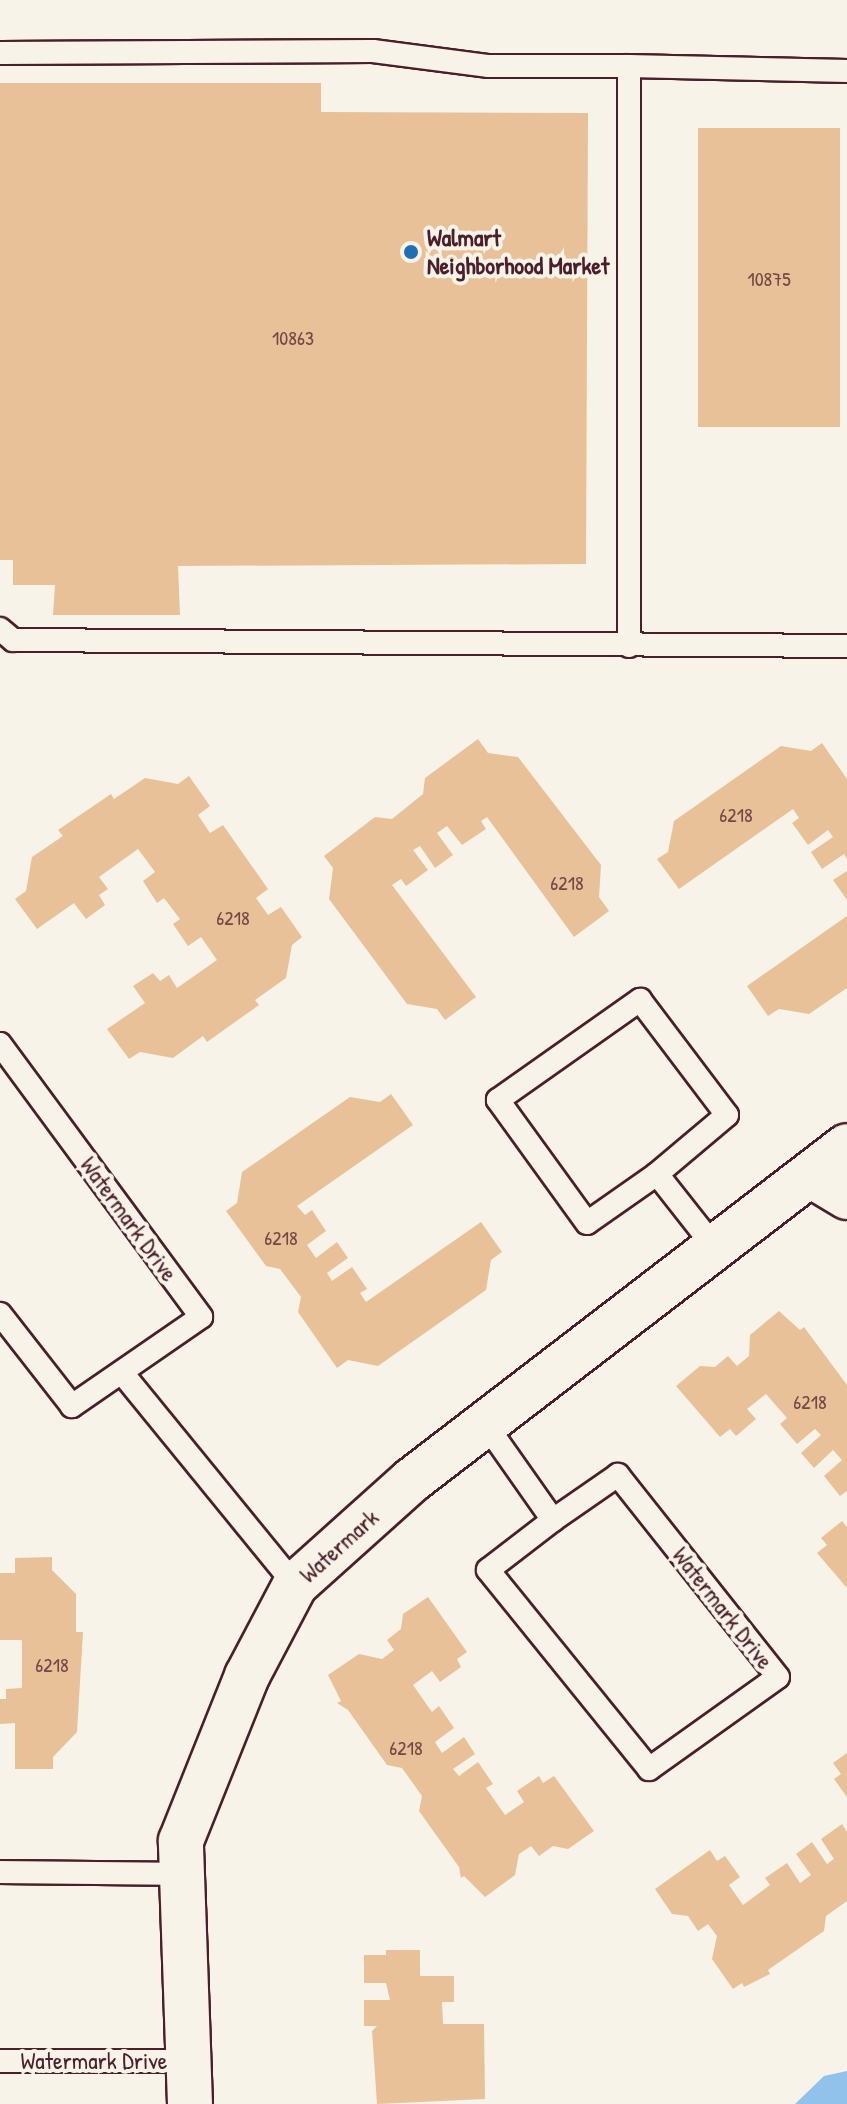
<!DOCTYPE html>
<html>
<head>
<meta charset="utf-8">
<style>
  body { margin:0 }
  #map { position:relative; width:847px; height:2104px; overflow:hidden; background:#f7f3e8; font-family:"Patrick Hand",sans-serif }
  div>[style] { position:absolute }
  .water>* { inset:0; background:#90c2ec }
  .building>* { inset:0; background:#e8c198; transform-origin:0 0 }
  .roads { filter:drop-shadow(2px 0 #4a1f2b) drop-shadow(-2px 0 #4a1f2b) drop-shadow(0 2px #4a1f2b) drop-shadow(0 -2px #4a1f2b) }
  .service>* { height:22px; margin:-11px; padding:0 11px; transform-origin:11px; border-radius:11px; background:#f7f3e8 }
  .minor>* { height:44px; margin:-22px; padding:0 22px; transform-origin:22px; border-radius:22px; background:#f7f3e8 }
  .dots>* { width:22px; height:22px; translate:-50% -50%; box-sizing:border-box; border:4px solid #f7f3e8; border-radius:50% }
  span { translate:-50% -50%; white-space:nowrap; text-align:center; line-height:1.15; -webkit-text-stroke:8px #f7f3e8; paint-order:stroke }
  .number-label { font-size:20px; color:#724846 }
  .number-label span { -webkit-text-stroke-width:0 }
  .poi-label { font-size:24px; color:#4a1f2b; font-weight:700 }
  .left { translate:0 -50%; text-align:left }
  .street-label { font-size:24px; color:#4a1f2b }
</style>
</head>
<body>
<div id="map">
  <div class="water">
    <i style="clip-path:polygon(847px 2071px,847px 2104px,795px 2104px,824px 2076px)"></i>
  </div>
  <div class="building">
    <i style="clip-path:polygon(0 83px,321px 83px,321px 112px,588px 113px,586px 564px,178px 566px,180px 615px,53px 615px,55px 585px,13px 585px,13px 560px,0 560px)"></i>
    <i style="left:840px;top:128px;width:299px;height:142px;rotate:90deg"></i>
    <i style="clip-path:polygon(478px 739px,488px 753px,518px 757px,601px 865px,599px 897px,609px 911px,574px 937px,487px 817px,481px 821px,486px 829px,462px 845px,447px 826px,437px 833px,453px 855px,435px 868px,420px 846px,413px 850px,428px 870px,406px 886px,401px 879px,392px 885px,476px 997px,445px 1020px,437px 1009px,407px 1004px,329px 899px,333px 868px,324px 856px,375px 817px,392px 819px,423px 794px,425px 778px)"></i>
    <i style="clip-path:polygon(822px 743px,847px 779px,847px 859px,844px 854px,822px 869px,811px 852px,833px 837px,828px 830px,808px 845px,792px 823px,799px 818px,793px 809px,679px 889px,657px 859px,668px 852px,674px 821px,781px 746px,811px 751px)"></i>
    <i style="clip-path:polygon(189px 776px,210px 806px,198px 815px,210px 833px,223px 825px,268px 889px,256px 898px,268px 915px,281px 907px,302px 937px,292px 945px,286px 978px,255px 1000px,259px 1005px,207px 1042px,203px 1036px,173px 1058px,140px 1052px,129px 1059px,107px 1029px,145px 1003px,133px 986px,153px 973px,160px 981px,169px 975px,177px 988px,217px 960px,201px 937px,188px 946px,173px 924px,180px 919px,164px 898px,157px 903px,143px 881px,155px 872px,138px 849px,99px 877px,108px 889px,99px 895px,105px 905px,86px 919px,74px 903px,37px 929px,15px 899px,26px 891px,32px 857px,63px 836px,58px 830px,111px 794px,114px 799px,145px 778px,178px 784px)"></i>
    <i style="clip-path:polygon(847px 871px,847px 900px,833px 880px)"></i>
    <i style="clip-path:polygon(847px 916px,847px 988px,809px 1014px,779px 1009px,768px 1016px,747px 986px)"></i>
    <i style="clip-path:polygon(391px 1094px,413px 1125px,297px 1206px,305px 1215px,312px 1210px,326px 1231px,307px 1245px,316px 1258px,337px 1242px,348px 1258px,327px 1273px,332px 1281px,352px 1267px,367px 1289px,360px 1293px,366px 1302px,481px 1222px,502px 1252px,491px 1260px,486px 1290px,378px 1366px,348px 1360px,337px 1368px,298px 1312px,301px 1297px,280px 1269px,266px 1266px,226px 1211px,237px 1203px,242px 1172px,350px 1097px,380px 1102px)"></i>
    <i style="clip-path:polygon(779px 1311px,800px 1330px,804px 1327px,847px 1385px,847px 1491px,840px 1496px,824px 1476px,842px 1460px,833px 1450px,814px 1468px,801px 1453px,821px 1435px,815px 1429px,797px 1444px,780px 1424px,787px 1418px,766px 1394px,747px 1409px,756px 1419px,736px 1436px,730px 1429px,720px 1437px,676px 1386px,700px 1366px,715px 1367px,728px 1356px,737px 1366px,749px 1356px,750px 1335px)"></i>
    <i style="clip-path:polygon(842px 1521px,847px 1527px,847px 1588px,817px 1553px,827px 1545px,821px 1538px)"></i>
    <i style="clip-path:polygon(52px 1557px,52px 1570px,76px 1594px,76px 1632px,83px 1632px,77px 1732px,53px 1757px,53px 1769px,15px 1769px,15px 1723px,0 1724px,0 1699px,6px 1699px,6px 1689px,22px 1688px,22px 1640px,0 1640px,0 1573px,15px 1573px,15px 1558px)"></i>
    <i style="clip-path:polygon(428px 1597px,467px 1652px,457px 1659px,461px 1667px,440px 1682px,432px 1671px,413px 1685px,432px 1712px,439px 1706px,454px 1728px,435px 1742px,442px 1753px,464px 1737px,475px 1754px,453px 1769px,459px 1776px,478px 1762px,493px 1784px,486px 1788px,505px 1815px,524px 1802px,517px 1791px,539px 1776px,543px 1783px,554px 1776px,594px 1831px,568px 1849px,553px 1846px,539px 1856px,531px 1846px,519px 1854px,515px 1875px,485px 1897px,464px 1876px,461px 1878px,459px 1867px,419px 1811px,422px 1796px,402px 1768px,387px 1765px,348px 1710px,337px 1703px,341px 1701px,328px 1675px,359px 1654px,382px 1659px,394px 1650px,387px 1640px,401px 1629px,403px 1614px)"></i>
    <i style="clip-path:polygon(847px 1753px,847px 1797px,834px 1779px,841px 1774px,833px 1763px)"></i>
    <i style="clip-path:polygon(842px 1824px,847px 1832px,847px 1901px,826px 1916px,824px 1931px,768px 1970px,770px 1974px,744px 1987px,742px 1983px,733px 1989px,712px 1959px,717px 1936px,708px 1924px,698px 1931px,688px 1916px,672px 1914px,655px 1889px,710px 1850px,717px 1861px,725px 1856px,740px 1877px,729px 1885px,743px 1905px,770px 1885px,765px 1878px,787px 1863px,800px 1883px,811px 1875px,796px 1854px,812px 1842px,827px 1864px,834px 1859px,821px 1839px)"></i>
    <i style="clip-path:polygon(386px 1950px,420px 1950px,420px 1976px,454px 1976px,454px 2002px,442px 2002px,443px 2024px,484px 2024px,485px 2099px,377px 2104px,372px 2031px,377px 2026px,364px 2026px,364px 2000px,390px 2000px,386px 1983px,364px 1983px,364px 1955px,386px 1955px)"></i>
  </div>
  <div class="roads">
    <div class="service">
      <i style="left:0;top:53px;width:373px;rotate:-0.3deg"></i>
      <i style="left:373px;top:51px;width:117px;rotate:7.4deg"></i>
      <i style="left:489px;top:66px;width:140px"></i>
      <i style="left:629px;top:66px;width:580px;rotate:90deg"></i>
      <i style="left:629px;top:66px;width:218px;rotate:1.3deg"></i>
      <i style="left:0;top:629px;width:17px;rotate:40deg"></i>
      <i style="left:13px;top:640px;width:834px;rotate:0.41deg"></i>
      <i style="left:0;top:1044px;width:339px;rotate:53.6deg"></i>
      <i style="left:201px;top:1317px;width:157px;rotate:145.4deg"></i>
      <i style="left:72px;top:1406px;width:117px;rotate:-128deg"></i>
      <i style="left:657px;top:1174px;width:85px;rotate:145deg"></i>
      <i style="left:587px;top:1223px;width:152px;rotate:-125.9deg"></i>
      <i style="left:498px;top:1100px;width:174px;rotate:-35.2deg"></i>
      <i style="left:640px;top:1000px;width:144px;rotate:52.9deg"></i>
      <i style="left:727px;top:1115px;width:92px;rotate:139.9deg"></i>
      <i style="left:657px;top:1174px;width:95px;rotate:51.8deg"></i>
      <i style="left:123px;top:1374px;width:272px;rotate:50.8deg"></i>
      <i style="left:484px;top:1422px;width:120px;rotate:54.9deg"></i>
      <i style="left:553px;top:1520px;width:82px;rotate:142.4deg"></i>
      <i style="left:488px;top:1570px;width:256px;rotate:51deg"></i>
      <i style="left:649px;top:1769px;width:158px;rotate:-35.5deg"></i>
      <i style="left:778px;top:1677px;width:258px;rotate:-128.4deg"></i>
      <i style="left:618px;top:1475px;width:79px;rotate:145.3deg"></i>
      <i style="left:0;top:1872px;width:182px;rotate:0.6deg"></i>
      <i style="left:0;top:2061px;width:189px"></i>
    </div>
    <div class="minor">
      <i style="left:812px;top:1176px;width:41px;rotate:31deg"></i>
      <i style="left:190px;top:2104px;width:263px;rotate:-92deg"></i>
      <i style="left:181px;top:1841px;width:178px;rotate:-68.2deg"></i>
      <i style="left:247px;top:1676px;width:103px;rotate:-62.2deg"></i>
      <i style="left:295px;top:1585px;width:157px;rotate:-41.9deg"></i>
      <i style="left:412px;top:1480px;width:548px;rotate:-37.52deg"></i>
    </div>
  </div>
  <div class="dots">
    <i style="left:411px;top:252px;background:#1f6fb2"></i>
  </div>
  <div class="number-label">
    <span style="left:769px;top:278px">10875</span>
    <span style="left:293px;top:337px">10863</span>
    <span style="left:736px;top:814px">6218</span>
    <span style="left:567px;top:882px">6218</span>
    <span style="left:233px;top:917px">6218</span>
    <span style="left:281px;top:1237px">6218</span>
    <span style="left:810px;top:1401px">6218</span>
    <span style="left:52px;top:1664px">6218</span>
    <span style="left:406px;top:1747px">6218</span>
  </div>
  <div class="poi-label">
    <span class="left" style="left:427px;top:252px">Walmart<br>Neighborhood Market</span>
  </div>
  <div class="street-label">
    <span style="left:129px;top:1219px;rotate:54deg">Watermark Drive</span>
    <span style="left:339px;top:1546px;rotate:-42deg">Watermark</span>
    <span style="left:723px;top:1608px;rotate:52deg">Watermark Drive</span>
    <span style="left:94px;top:2061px">Watermark Drive</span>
  </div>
</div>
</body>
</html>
